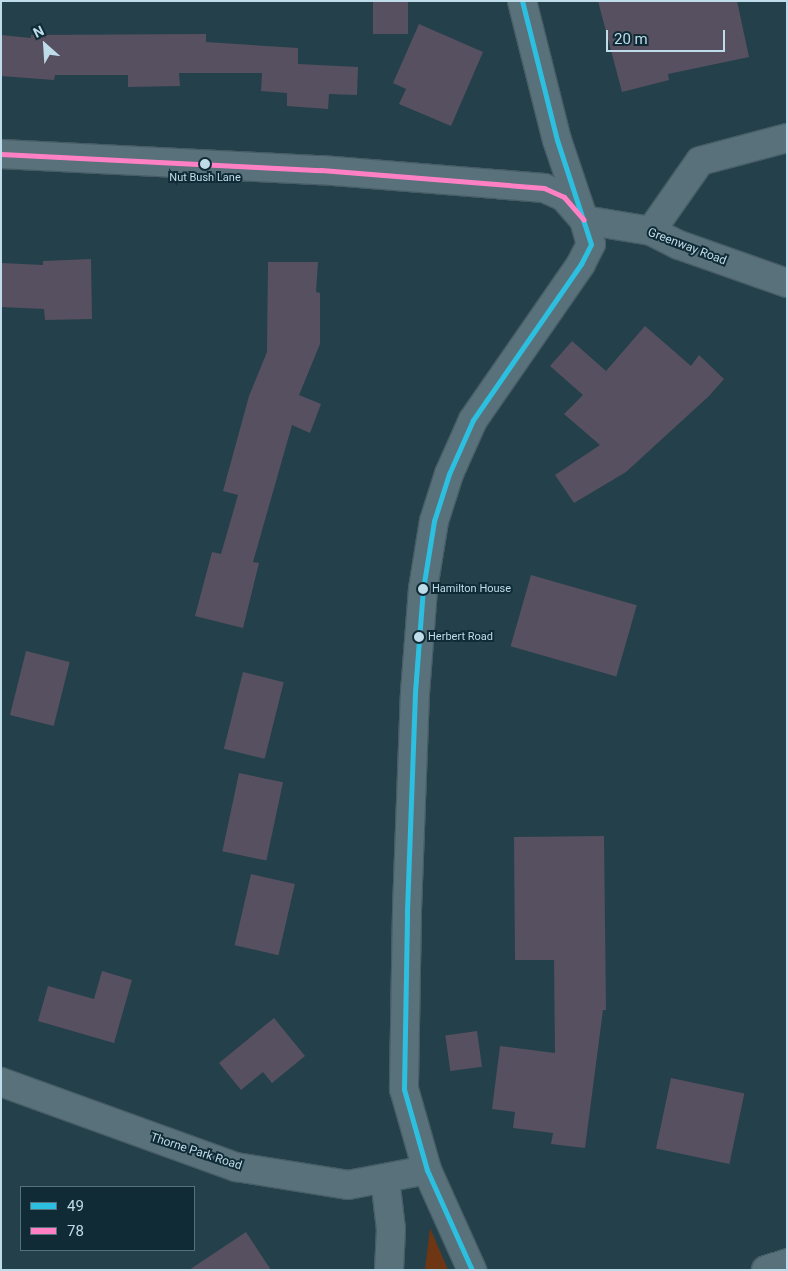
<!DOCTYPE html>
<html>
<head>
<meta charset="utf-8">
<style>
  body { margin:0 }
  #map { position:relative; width:788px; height:1271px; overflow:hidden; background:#24404a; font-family:Roboto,sans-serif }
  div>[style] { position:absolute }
  .green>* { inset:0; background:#6e3612 }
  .building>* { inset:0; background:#575060; transform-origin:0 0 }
  .roads { filter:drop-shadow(1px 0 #475d66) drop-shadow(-1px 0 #475d66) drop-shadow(0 1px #475d66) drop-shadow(0 -1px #475d66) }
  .minor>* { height:28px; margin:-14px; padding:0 14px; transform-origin:14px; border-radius:14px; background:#59717a }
  .tertiary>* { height:28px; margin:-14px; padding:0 14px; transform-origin:14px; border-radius:14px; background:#59717a }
  .bus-1>* { height:5px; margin:-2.5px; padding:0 2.5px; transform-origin:2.5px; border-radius:2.5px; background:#2dbfdf }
  .bus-2>* { height:5px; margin:-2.5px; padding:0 2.5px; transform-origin:2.5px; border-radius:2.5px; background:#ff80c5 }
  .dots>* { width:14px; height:14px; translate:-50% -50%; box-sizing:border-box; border:2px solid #102b35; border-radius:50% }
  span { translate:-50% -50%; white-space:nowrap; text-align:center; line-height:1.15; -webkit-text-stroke:4px #102b35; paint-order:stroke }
  .bus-label { font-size:11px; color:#bedcea }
  .left { translate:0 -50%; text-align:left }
  .street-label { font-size:12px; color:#bedcea }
  .frame { position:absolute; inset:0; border:2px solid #bedcea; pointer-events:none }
  .legend { position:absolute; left:20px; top:1186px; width:175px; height:65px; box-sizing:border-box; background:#102b35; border:1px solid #56727d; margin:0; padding:6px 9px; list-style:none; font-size:15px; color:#bedcea }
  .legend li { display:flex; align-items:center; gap:10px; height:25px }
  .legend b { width:25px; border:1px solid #56727d }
  .north { position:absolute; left:20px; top:20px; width:50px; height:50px; -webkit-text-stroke:4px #102b35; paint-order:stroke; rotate:334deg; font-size:14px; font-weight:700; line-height:20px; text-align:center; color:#bedcea }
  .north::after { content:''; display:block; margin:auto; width:18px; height:22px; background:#bedcea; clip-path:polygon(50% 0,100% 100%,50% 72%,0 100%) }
  .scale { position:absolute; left:606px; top:30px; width:119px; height:22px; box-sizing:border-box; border:2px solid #bedcea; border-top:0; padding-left:6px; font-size:15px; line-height:18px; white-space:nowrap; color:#bedcea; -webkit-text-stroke:4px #102b35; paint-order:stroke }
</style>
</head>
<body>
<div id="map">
  <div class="green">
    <i style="clip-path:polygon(430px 1228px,448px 1270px,425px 1270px)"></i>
  </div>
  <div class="building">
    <i style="left:373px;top:1px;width:35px;height:33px"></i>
    <i style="clip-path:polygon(598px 1px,737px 1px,749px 57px,668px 74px,669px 80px,622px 92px)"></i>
    <i style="clip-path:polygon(419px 24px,483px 52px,451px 126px,399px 104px,406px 89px,393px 83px)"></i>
    <i style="clip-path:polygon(206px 34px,206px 42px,298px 48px,298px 64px,358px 67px,357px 95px,329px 94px,328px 109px,287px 106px,287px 93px,261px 91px,262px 73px,179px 73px,180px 86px,128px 87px,128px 75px,55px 75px,54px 80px,1px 76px,1px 35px,31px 38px,31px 35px)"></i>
    <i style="clip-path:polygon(91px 259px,92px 319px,45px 320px,44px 309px,1px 307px,1px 263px,43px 265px,43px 261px)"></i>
    <i style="clip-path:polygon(268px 262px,318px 262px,316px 292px,320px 293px,320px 344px,299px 395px,321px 404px,310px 433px,292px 425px,253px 562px,259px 563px,243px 628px,195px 616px,212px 552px,221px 554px,238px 495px,223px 491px,249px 396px,267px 352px)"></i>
    <i style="clip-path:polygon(645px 326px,691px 366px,699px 355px,724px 379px,709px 396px,626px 472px,574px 503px,555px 475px,600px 445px,564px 414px,583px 395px,550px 366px,572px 341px,606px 371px)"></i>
    <i style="left:531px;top:575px;width:110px;height:74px;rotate:16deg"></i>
    <i style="left:26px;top:651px;width:45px;height:66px;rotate:14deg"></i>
    <i style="left:243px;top:672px;width:42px;height:79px;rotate:14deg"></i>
    <i style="left:239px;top:773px;width:45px;height:80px;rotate:12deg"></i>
    <i style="clip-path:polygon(604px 836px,606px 1010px,603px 1010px,585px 1148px,551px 1144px,553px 1133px,513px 1128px,515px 1112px,492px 1109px,500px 1046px,555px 1053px,554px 960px,515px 960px,514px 837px)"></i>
    <i style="left:251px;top:874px;width:45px;height:73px;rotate:13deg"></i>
    <i style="clip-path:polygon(102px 971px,132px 980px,114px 1043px,38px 1021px,48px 986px,94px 999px)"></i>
    <i style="clip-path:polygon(274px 1018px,305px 1056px,272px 1083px,263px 1072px,241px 1090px,219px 1063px)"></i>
    <i style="left:477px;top:1031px;width:36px;height:32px;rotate:82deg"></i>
    <i style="left:671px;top:1078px;width:75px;height:72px;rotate:12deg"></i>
    <i style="clip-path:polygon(246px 1232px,271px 1270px,189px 1270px)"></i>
  </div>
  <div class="roads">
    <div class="minor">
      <i style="left:522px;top:1px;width:143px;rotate:75.9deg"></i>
      <i style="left:557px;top:140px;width:84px;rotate:71.4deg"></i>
      <i style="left:584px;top:220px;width:68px;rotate:9.3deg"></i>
      <i style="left:651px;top:231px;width:31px;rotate:27deg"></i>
      <i style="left:679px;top:245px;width:114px;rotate:19.4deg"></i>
      <i style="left:651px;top:231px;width:85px;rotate:-55deg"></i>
      <i style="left:700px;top:161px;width:90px;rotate:-14.8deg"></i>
      <i style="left:1px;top:1082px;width:250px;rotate:19.9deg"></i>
      <i style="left:236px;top:1167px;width:113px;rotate:9.1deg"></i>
      <i style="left:348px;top:1185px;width:80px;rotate:-10.8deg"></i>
      <i style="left:385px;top:1179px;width:50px;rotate:83.2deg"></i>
      <i style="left:391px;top:1229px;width:41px;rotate:92.8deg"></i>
    </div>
    <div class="tertiary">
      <i style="left:1px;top:154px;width:320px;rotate:2.9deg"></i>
      <i style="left:321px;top:170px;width:224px;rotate:4.6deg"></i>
      <i style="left:544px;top:188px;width:22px;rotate:24deg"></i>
      <i style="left:564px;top:197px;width:30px;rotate:49deg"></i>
      <i style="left:584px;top:220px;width:25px;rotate:74deg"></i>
      <i style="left:591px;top:244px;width:22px;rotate:117deg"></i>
      <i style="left:581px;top:264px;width:190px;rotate:124.7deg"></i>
      <i style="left:473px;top:420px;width:59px;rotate:114deg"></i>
      <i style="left:449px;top:474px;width:49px;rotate:107.7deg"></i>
      <i style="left:434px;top:521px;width:69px;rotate:99.2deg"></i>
      <i style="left:423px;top:589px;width:103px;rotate:94.4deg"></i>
      <i style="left:415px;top:692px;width:219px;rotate:92.1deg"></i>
      <i style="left:407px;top:911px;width:178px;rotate:91deg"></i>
      <i style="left:404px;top:1089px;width:84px;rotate:74.1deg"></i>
      <i style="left:427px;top:1170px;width:110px;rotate:65.8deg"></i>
      <i style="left:766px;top:1270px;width:22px;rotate:-18deg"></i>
    </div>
  </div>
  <div class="bus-1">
    <i style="left:472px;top:1270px;width:110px;rotate:-114.2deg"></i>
    <i style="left:427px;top:1170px;width:84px;rotate:-105.9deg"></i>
    <i style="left:404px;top:1089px;width:178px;rotate:-89deg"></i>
    <i style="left:407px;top:911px;width:219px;rotate:-87.9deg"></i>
    <i style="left:415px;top:692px;width:103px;rotate:-85.6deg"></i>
    <i style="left:423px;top:589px;width:69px;rotate:-80.8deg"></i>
    <i style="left:434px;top:521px;width:49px;rotate:-72.3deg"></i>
    <i style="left:449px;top:474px;width:59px;rotate:-66deg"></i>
    <i style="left:473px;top:420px;width:190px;rotate:-55.3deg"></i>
    <i style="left:581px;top:264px;width:22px;rotate:-63deg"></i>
    <i style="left:591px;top:244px;width:109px;rotate:-108.1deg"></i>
    <i style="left:557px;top:140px;width:143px;rotate:-104.1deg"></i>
  </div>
  <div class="bus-2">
    <i style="left:1px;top:154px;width:320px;rotate:2.9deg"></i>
    <i style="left:321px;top:170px;width:224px;rotate:4.6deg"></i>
    <i style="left:544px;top:188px;width:22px;rotate:24deg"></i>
    <i style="left:564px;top:197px;width:30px;rotate:49deg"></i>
  </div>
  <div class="dots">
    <i style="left:205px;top:164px;background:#bedcea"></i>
    <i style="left:423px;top:589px;background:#bedcea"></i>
    <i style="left:419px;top:637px;background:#bedcea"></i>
  </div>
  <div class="bus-label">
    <span style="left:205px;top:178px">Nut Bush Lane</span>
    <span class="left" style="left:432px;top:589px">Hamilton House</span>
    <span class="left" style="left:428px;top:637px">Herbert Road</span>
  </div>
  <div class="street-label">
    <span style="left:687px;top:247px;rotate:21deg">Greenway Road</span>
    <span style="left:196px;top:1152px;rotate:18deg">Thorne Park Road</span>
  </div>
  <div class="frame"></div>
  <ul class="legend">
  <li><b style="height:6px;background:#2dbfdf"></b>49</li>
  <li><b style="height:6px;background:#ff80c5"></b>78</li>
  </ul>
  <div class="north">N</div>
  <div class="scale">20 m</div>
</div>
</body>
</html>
